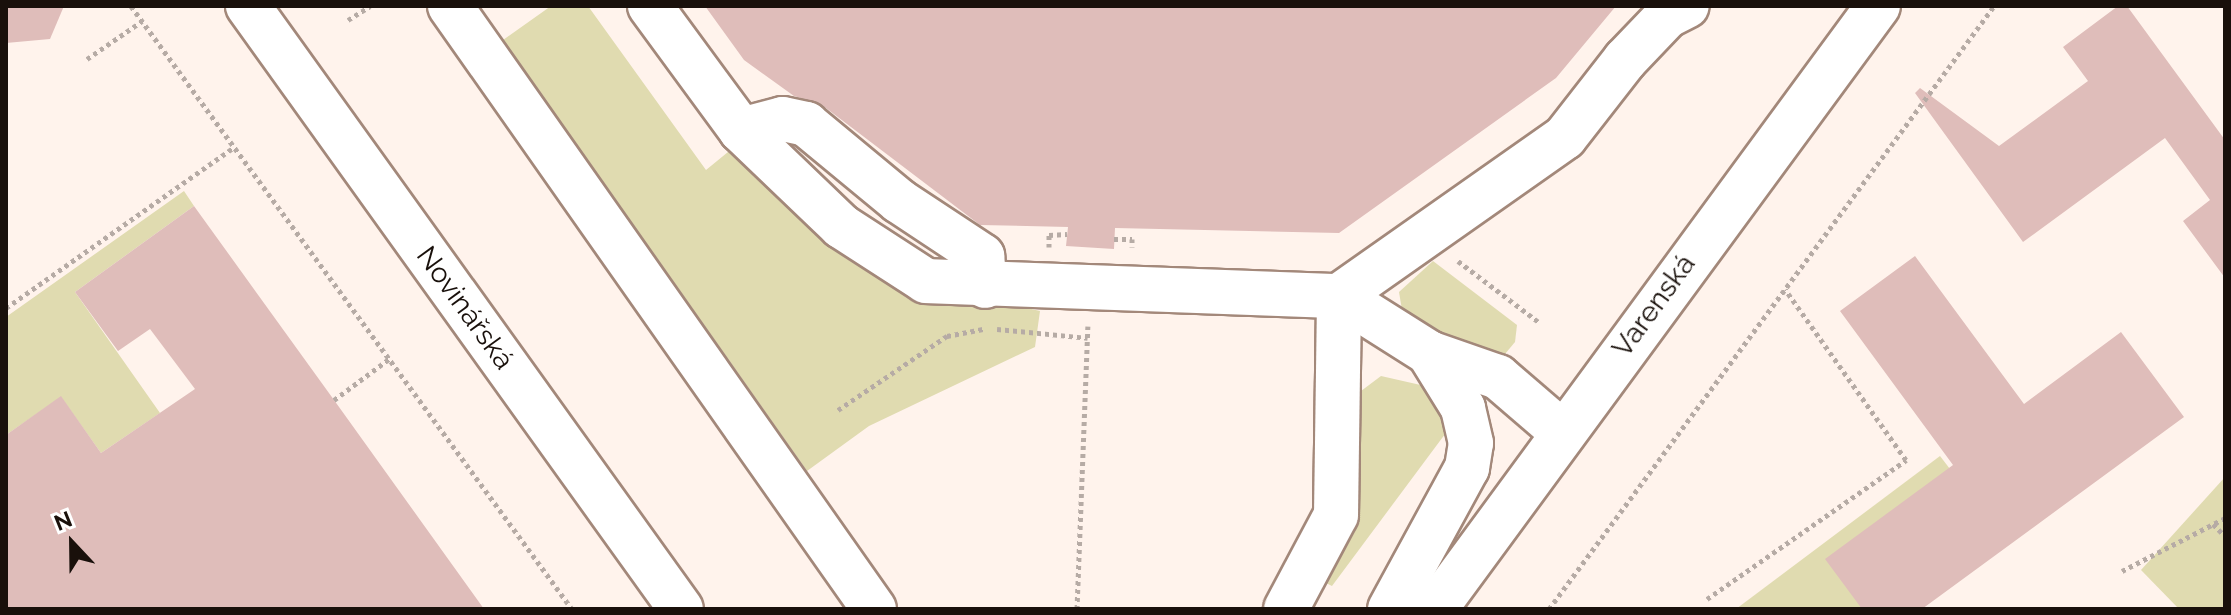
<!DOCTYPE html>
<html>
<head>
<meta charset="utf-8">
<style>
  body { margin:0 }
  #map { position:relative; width:2231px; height:615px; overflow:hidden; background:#fff3ec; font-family:Raleway,sans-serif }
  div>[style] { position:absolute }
  .green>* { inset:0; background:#e0dbb0 }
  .building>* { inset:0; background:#dfbdba }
  .path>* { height:5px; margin-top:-2.5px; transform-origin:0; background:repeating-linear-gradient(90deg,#b6aba5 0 4px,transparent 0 8px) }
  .roads { filter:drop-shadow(2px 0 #a3887a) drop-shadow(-2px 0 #a3887a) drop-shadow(0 2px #a3887a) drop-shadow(0 -2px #a3887a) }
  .minor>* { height:44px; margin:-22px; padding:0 22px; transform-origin:22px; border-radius:22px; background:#fff }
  span { translate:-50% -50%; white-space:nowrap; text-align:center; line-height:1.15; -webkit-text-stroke:7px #fff; paint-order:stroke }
  .street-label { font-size:28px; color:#19100b }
  .frame { position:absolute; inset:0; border:8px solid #19100b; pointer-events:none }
  .north { position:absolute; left:32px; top:503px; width:80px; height:80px; -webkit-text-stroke:6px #fff; paint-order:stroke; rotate:338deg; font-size:22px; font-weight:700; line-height:32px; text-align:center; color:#19100b }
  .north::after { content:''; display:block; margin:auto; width:28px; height:36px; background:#19100b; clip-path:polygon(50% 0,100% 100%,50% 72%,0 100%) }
</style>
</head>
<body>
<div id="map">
  <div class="green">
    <i style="clip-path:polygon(551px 6px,588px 6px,706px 170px,739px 143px,876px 274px,1040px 311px,1035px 347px,869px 426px,807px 471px,503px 40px)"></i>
    <i style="clip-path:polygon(184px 191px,194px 206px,75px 292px,160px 413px,101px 453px,61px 397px,6px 435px,6px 317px)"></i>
    <i style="clip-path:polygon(1433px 261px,1517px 325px,1515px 342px,1500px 360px,1405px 328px,1399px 292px)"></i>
    <i style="clip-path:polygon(1381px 376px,1425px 386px,1454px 422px,1332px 586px,1326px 583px,1343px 552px,1353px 492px,1357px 394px)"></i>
    <i style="clip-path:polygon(1940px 456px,1950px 469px,1865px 609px,1736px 609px)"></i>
    <i style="clip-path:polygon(2225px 477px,2225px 609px,2179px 609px,2141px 570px)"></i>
  </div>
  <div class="building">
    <i style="clip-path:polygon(6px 6px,64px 6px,50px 39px,6px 43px)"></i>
    <i style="clip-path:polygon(705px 6px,1616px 6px,1556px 78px,1339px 233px,1115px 228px,1114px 249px,1066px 246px,1068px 227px,980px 225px,822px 105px,794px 96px,744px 60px)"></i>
    <i style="clip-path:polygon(2118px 6px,2127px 6px,2225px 140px,2225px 278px,2183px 221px,2210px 200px,2165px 138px,2023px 242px,1915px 93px,1920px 88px,1999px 146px,2088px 81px,2063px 47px)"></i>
    <i style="clip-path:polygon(194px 206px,334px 400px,484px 609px,6px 609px,6px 435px,61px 396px,101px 453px,195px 389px,150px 329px,118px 351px,75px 292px)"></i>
    <i style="clip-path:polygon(1915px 256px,2024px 404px,2121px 332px,2184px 417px,1922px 609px,1862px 609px,1825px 559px,1953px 465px,1840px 311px)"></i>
  </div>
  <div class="path">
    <i style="left:131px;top:6px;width:747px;rotate:53.82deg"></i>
    <i style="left:348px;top:20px;width:26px;rotate:-32deg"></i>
    <i style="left:87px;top:59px;width:67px;rotate:-34.6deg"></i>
    <i style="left:1114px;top:239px;width:18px"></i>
    <i style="left:1132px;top:239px;width:8px;rotate:90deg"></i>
    <i style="left:1049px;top:247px;width:12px;rotate:-90deg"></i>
    <i style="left:1049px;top:235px;width:18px;rotate:-3deg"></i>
    <i style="left:1458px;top:261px;width:103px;rotate:37.1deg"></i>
    <i style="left:6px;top:308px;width:279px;rotate:-35.2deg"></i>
    <i style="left:997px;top:329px;width:91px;rotate:5.6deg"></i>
    <i style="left:334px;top:400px;width:69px;rotate:-36.7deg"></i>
    <i style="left:838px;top:410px;width:132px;rotate:-34.2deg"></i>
    <i style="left:947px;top:336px;width:38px;rotate:-11deg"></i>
    <i style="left:2213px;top:524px;width:17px;rotate:45deg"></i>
    <i style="left:2122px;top:571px;width:116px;rotate:-27.2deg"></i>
    <i style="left:1707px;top:599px;width:243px;rotate:-34.9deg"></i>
    <i style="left:1906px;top:460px;width:209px;rotate:-125.3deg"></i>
    <i style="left:1077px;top:609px;width:283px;rotate:-87.8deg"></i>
    <i style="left:1549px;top:609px;width:749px;rotate:-53.57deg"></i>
  </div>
  <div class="roads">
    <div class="minor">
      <i style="left:248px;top:6px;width:742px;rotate:54.32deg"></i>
      <i style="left:450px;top:6px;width:737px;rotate:54.89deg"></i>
      <i style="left:650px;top:6px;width:154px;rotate:53.7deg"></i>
      <i style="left:741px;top:130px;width:139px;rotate:43.8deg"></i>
      <i style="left:841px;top:226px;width:101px;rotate:32.9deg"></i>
      <i style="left:926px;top:281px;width:413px;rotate:2.1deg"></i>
      <i style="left:1339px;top:296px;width:107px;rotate:32.3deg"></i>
      <i style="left:1429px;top:353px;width:73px;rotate:19.2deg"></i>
      <i style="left:1498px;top:377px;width:84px;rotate:40.7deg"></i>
      <i style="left:741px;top:130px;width:43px;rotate:-14.7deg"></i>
      <i style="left:783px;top:119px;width:24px;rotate:12deg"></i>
      <i style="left:806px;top:124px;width:121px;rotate:39.6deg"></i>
      <i style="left:899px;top:201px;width:100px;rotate:33.5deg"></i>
      <i style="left:982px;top:256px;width:30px;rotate:84deg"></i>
      <i style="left:1339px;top:296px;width:276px;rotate:-35.1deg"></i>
      <i style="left:1565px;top:137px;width:98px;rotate:-52.1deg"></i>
      <i style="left:1625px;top:60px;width:61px;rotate:-46.3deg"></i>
      <i style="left:1667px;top:16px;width:22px;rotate:-27deg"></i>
      <i style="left:1286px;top:609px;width:106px;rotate:-62deg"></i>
      <i style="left:1336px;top:515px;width:219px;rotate:-89.2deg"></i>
      <i style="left:1390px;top:609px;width:161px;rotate:-61.4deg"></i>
      <i style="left:1467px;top:468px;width:25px;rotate:-81deg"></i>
      <i style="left:1471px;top:443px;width:36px;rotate:-103deg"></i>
      <i style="left:1463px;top:408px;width:65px;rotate:-121.7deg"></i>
      <i style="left:1435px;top:609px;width:748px;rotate:-53.7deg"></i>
    </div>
  </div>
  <div class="street-label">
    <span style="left:1654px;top:306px;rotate:-54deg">Varenská</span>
    <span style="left:465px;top:308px;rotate:54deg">Novinářská</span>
  </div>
  <div class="frame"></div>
  <div class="north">N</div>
</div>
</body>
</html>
